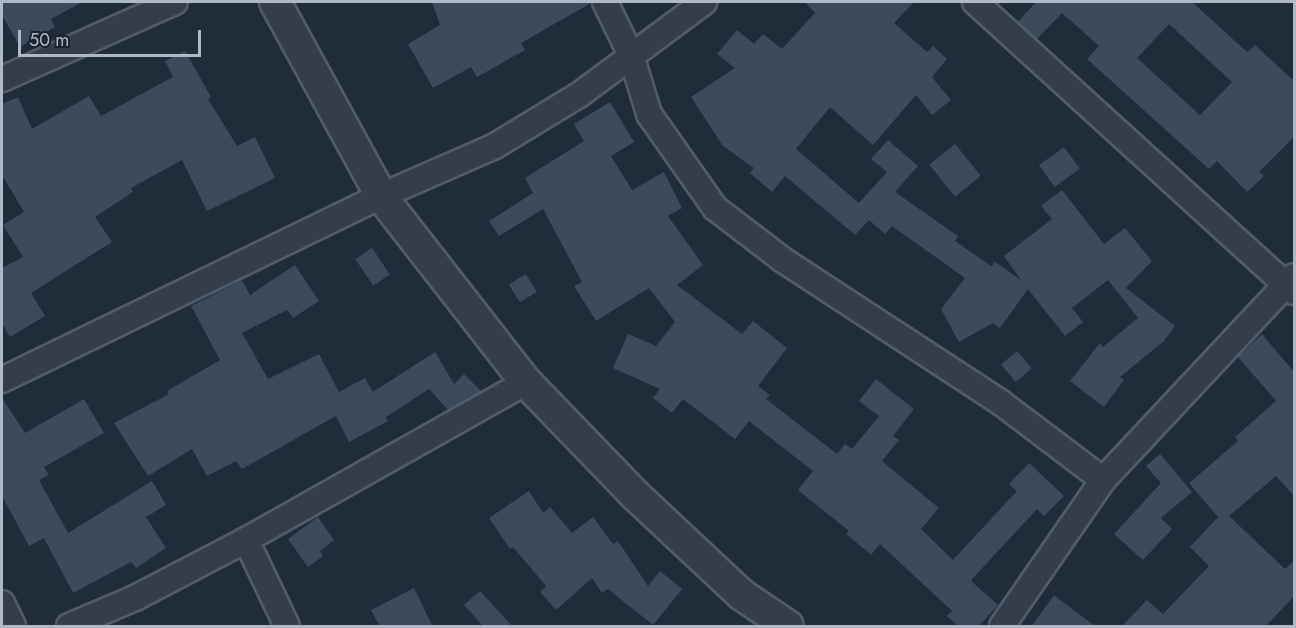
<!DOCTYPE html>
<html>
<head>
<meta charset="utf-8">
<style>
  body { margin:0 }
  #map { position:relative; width:1296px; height:628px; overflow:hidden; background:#212c3b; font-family:Jost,sans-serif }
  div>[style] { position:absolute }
  .building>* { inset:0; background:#3c4a5b; transform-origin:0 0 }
  .roads { filter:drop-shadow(2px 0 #525b69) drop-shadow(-2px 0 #525b69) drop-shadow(0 2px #525b69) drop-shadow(0 -2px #525b69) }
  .minor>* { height:24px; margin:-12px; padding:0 12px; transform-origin:12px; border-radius:12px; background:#343e4b }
  .tertiary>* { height:30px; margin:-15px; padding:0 15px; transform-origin:15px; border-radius:15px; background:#343e4b }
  span { translate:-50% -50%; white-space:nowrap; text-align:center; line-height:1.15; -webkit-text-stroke:4.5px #1a2330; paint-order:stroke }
  .frame { position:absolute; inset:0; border:3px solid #afb8c7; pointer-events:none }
  .scale { position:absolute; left:18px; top:30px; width:183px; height:27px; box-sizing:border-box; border:3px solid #afb8c7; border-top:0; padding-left:8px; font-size:18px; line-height:21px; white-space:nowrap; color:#afb8c7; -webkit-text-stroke:4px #1a2330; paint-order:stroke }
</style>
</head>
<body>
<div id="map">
  <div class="building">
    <i style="clip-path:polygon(2px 2px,82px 2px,51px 19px,55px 27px,20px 47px,2px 15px)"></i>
    <i style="clip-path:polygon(432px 2px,591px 2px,591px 3px,521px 43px,525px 50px,477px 77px,471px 67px,433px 88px,408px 44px,440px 25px)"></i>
    <i style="clip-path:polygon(805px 2px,914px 2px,894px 23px,927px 52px,933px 46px,947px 59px,932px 77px,951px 100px,932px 115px,916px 95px,873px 145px,830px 107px,796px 149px,859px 203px,887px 172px,871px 159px,888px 140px,918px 166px,895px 192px,958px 236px,955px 241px,991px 266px,995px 262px,1021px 280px,1004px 256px,1052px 219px,1041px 206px,1062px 190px,1104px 244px,1125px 228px,1152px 261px,1126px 288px,1175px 326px,1164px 341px,1120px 377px,1124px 380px,1104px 407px,1070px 381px,1100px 343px,1103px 347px,1138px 318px,1108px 280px,1072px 308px,1083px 322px,1065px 336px,1028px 289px,1000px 328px,993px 323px,959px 342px,941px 309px,965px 278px,892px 226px,885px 234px,869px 220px,855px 235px,785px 176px,772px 192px,750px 173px,754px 168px,723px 146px,691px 97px,735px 68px,717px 54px,737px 30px,754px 44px,763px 34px,782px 49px,815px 13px)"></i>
    <i style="clip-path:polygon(evenodd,1036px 2px,1192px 2px,1247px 52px,1255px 45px,1294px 81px,1294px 137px,1259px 172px,1264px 176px,1247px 192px,1217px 161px,1209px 169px,1087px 59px,1099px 46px,1062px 13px,1037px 39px,1018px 22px,1036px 2px,1169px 24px,1232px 82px,1200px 115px,1137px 58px,1169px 24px)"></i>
    <i style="clip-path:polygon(185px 51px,211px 97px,208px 99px,237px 146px,255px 137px,275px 178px,207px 211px,182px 160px,131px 188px,133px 192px,95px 217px,112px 242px,31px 293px,45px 316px,10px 337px,2px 323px,2px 268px,23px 257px,3px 225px,24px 212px,2px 175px,2px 104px,18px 97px,32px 129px,89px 96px,101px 116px,173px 77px,165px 61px)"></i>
    <i style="clip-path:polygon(610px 102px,634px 142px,611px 156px,632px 190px,664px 172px,682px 208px,668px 216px,703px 265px,677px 285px,742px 334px,753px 321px,787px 348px,758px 386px,770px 395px,766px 399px,837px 454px,845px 444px,852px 449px,879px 416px,859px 401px,876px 379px,914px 409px,893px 436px,899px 440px,882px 461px,939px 508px,921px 529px,953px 560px,1017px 491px,1009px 484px,1029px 463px,1064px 496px,1044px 516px,1037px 509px,973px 578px,971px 581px,998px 605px,978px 627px,959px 627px,947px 616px,952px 611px,880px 544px,871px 555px,846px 534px,849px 531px,798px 490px,813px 471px,749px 421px,735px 439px,683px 399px,672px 413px,653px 398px,660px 389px,613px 368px,628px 334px,656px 346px,675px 322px,649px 288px,596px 321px,574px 286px,582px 282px,543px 209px,499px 236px,489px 221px,533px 193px,525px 178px,584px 141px,574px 124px)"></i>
    <i style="left:955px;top:144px;width:41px;height:33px;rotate:51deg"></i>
    <i style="left:1064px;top:147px;width:27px;height:31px;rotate:54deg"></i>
    <i style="left:372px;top:248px;width:32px;height:20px;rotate:56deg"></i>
    <i style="clip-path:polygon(295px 265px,319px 301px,293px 318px,287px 310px,242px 333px,268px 379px,319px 354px,339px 392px,365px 378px,373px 392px,435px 352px,454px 384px,464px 374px,481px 391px,448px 410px,429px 389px,386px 417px,388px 421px,349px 442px,336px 416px,242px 469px,236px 461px,207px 476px,192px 449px,148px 476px,114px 423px,169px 394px,167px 391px,220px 360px,191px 306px,242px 280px,250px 295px)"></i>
    <i style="left:526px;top:274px;width:21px;height:20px;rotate:59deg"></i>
    <i style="clip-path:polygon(1262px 334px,1294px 372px,1294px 496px,1276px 476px,1229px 516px,1285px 569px,1294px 561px,1294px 596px,1265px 627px,1121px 627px,1147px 600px,1163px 614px,1209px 566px,1190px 547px,1218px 517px,1189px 483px,1238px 441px,1235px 437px,1276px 401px,1238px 357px)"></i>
    <i style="left:1017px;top:351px;width:23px;height:21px;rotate:50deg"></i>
    <i style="clip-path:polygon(2px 398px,25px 433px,84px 399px,104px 433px,44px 467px,49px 475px,39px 480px,68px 533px,152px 481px,166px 505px,146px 517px,166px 548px,136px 568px,131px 562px,73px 593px,44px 538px,29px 546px,2px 496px)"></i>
    <i style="clip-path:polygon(1160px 454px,1192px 492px,1161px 518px,1172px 529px,1143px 560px,1114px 534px,1161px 483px,1146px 466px)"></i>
    <i style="clip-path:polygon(529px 491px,543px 513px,550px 507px,572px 533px,593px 517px,613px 544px,618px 541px,648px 586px,660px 571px,682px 589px,653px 625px,608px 589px,602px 593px,592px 578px,556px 610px,540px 592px,546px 586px,513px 547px,510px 549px,489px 518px)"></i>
    <i style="clip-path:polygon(318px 517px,334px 540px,320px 551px,323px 556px,308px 567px,288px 539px)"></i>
    <i style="clip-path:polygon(414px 588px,433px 627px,380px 627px,371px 610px)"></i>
    <i style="clip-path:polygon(480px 591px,513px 627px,484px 627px,464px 605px)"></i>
    <i style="clip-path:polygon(1054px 595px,1096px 627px,1031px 627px)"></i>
  </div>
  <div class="roads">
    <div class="minor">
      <i style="left:605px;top:2px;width:59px;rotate:63.9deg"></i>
      <i style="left:631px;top:55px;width:62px;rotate:73deg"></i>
      <i style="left:649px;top:114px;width:115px;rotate:54.9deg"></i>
      <i style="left:715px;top:208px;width:86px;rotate:37.4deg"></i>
      <i style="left:783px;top:260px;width:259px;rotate:33.2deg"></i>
      <i style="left:1000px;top:402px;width:129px;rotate:37.1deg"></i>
      <i style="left:975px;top:2px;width:431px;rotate:42.3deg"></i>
      <i style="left:2px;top:79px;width:189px;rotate:-24deg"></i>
      <i style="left:2px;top:380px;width:421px;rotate:-25.9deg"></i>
      <i style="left:381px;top:196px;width:124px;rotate:-23.7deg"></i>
      <i style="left:495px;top:146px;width:98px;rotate:-31.3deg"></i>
      <i style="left:579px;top:95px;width:156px;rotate:-36.6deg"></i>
      <i style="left:246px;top:540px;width:95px;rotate:64.5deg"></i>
      <i style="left:2px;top:603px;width:25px;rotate:64deg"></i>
      <i style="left:69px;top:626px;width:72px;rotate:-23deg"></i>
      <i style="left:135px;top:598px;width:125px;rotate:-27.6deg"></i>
      <i style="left:246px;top:540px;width:322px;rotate:-29.4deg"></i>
      <i style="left:1002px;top:626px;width:178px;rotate:-55.3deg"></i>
      <i style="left:1103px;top:480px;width:279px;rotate:-46.9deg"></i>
    </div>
    <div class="tertiary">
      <i style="left:275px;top:2px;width:221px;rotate:61.3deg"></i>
      <i style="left:381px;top:196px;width:236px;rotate:52.1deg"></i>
      <i style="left:526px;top:382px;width:156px;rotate:46deg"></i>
      <i style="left:634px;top:494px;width:148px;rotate:43.1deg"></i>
      <i style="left:742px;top:595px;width:55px;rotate:34deg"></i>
    </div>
  </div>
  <div class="frame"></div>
  <div class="scale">50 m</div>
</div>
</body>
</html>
